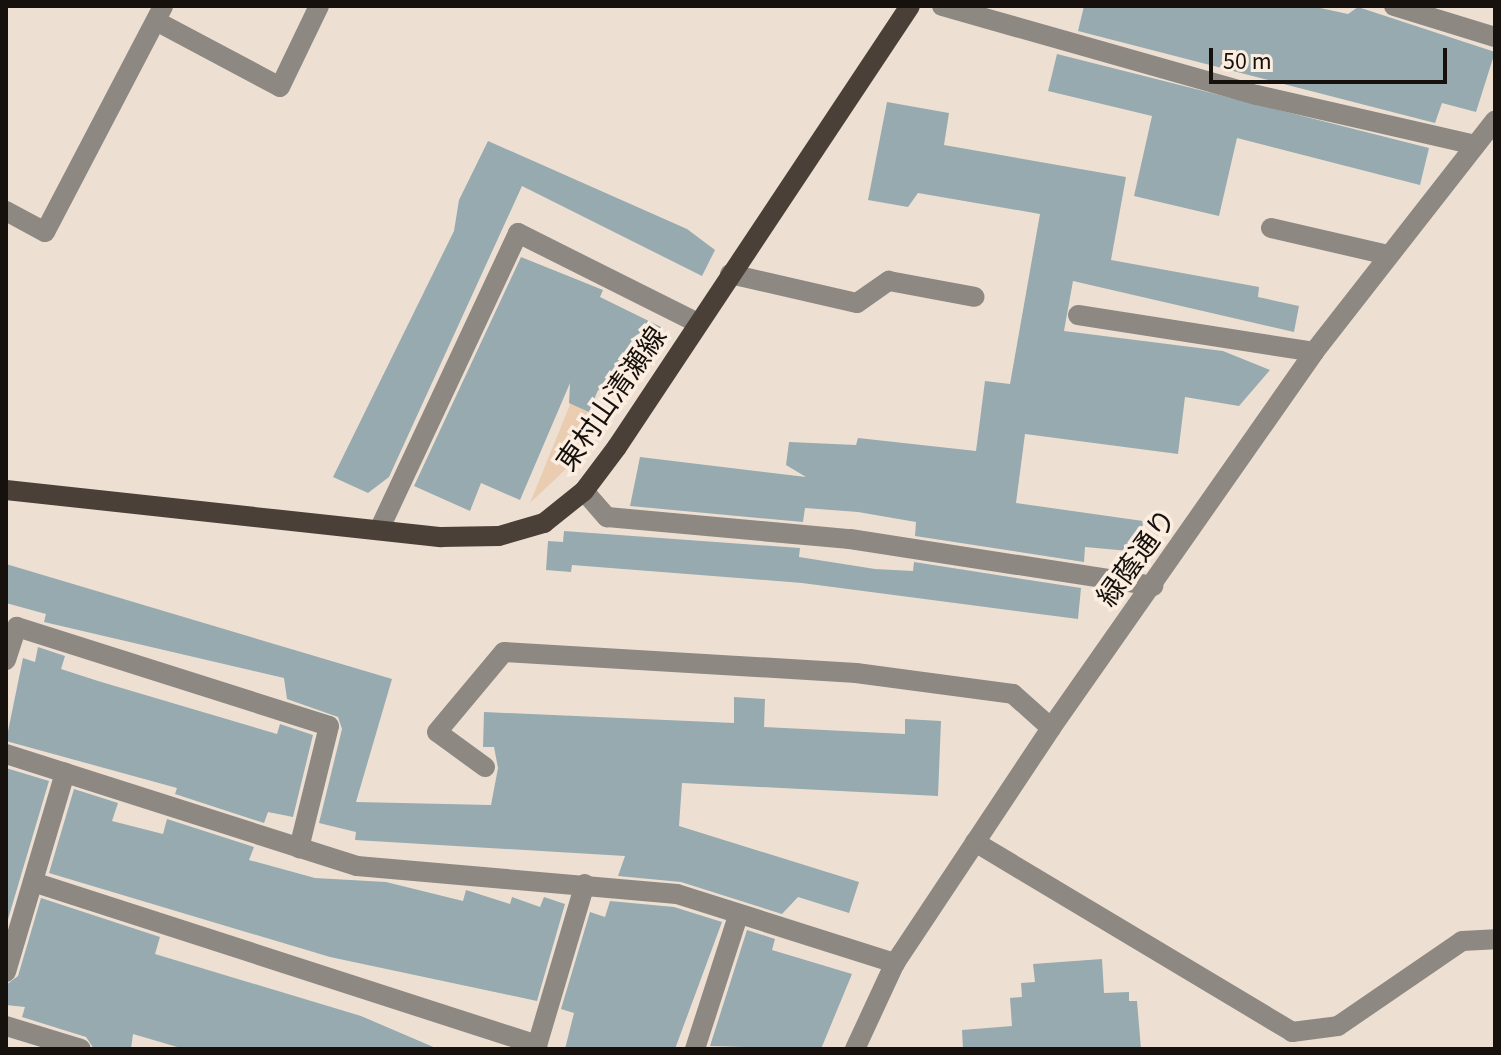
<!DOCTYPE html>
<html>
<head>
<meta charset="utf-8">
<style>
  body { margin:0 }
  #map { position:relative; width:1501px; height:1055px; overflow:hidden; background:#ede0d3; font-family:"Source Sans 3","Noto Sans JP",sans-serif }
  div>[style] { position:absolute }
  .green>* { inset:0; background:#eaccb1 }
  .building>* { inset:0; background:#97aaaf }
  .minor>* { height:20px; margin:-10px; padding:0 10px; transform-origin:10px; border-radius:10px; background:#8e8883 }
  .major>* { height:20px; margin:-10px; padding:0 10px; transform-origin:10px; border-radius:10px; background:#4a4038 }
  span { translate:-50% -50%; white-space:nowrap; text-align:center; line-height:1.15; -webkit-text-stroke:7px #fbede0; paint-order:stroke }
  .street-label { font-size:28px; color:#16110d }
  .frame { position:absolute; inset:0; border:8px solid #16110d; pointer-events:none }
  .scale { position:absolute; left:1209px; top:48px; width:238px; height:36px; box-sizing:border-box; border:4px solid #16110d; border-top:0; padding-left:10px; font-size:24px; line-height:28px; white-space:nowrap; color:#16110d; -webkit-text-stroke:6px #fbede0; paint-order:stroke }
</style>
</head>
<body>
<div id="map">
  <div class="green">
    <i style="clip-path:polygon(571px 402px,606px 418px,584px 452px,530px 503px)"></i>
  </div>
  <div class="building">
    <i style="clip-path:polygon(1084px 6px,1311px 6px,1348px 14px,1358px 7px,1495px 52px,1476px 112px,1442px 103px,1435px 123px,1078px 31px)"></i>
    <i style="clip-path:polygon(1057px 54px,1429px 148px,1420px 185px,1237px 138px,1219px 216px,1134px 196px,1152px 116px,1048px 91px)"></i>
    <i style="clip-path:polygon(887px 102px,949px 113px,944px 145px,1126px 177px,1111px 260px,1259px 287px,1258px 297px,1299px 306px,1294px 332px,1073px 281px,1064px 331px,1223px 351px,1270px 370px,1239px 406px,1185px 397px,1178px 454px,1025px 434px,1016px 503px,1143px 521px,1140px 552px,1085px 547px,1084px 562px,915px 536px,916px 522px,858px 512px,805px 508px,803px 522px,630px 506px,640px 457px,806px 477px,786px 465px,789px 442px,856px 445px,858px 438px,976px 451px,985px 381px,1010px 384px,1040px 214px,918px 193px,908px 207px,868px 200px)"></i>
    <i style="clip-path:polygon(488px 141px,687px 229px,715px 250px,702px 276px,522px 186px,389px 477px,368px 493px,333px 477px,454px 231px,459px 200px)"></i>
    <i style="clip-path:polygon(521px 257px,603px 290px,600px 297px,661px 327px,649px 354px,636px 348px,618px 397px,598px 390px,589px 412px,569px 403px,570px 383px,520px 500px,481px 483px,470px 511px,414px 486px)"></i>
    <i style="clip-path:polygon(564px 531px,800px 548px,799px 557px,875px 569px,913px 571px,914px 562px,1081px 588px,1078px 619px,802px 583px,572px 565px,571px 572px,546px 570px,548px 541px,563px 542px)"></i>
    <i style="clip-path:polygon(6px 564px,392px 679px,356px 802px,491px 805px,498px 768px,494px 747px,483px 747px,484px 712px,734px 723px,734px 697px,765px 699px,764px 727px,905px 734px,905px 719px,941px 721px,938px 796px,682px 783px,679px 826px,859px 882px,849px 913px,798px 897px,782px 914px,681px 882px,618px 876px,625px 856px,355px 840px,356px 832px,319px 823px,342px 729px,338px 717px,287px 699px,284px 678px,44px 622px,46px 614px,6px 603px)"></i>
    <i style="clip-path:polygon(38px 647px,65px 656px,61px 669px,98px 681px,277px 734px,280px 724px,313px 735px,293px 817px,268px 812px,264px 823px,175px 794px,177px 788px,6px 741px,23px 658px,35px 662px)"></i>
    <i style="clip-path:polygon(6px 768px,49px 781px,6px 926px)"></i>
    <i style="clip-path:polygon(74px 789px,118px 803px,112px 821px,163px 834px,167px 819px,254px 847px,249px 860px,315px 878px,386px 882px,463px 901px,466px 890px,510px 904px,512px 897px,540px 907px,544px 897px,565px 904px,537px 1001px,330px 957px,49px 873px)"></i>
    <i style="clip-path:polygon(41px 898px,160px 937px,155px 954px,361px 1016px,438px 1049px,184px 1049px,133px 1034px,131px 1049px,94px 1049px,86px 1037px,22px 1017px,25px 1007px,6px 1005px,6px 985px,18px 976px)"></i>
    <i style="clip-path:polygon(610px 901px,674px 907px,722px 922px,675px 1049px,565px 1049px,574px 1013px,561px 1009px,590px 912px,605px 917px)"></i>
    <i style="clip-path:polygon(747px 930px,775px 939px,772px 950px,852px 974px,821px 1049px,710px 1046px)"></i>
    <i style="clip-path:polygon(1102px 959px,1104px 993px,1129px 992px,1129px 1001px,1137px 1001px,1141px 1049px,963px 1049px,962px 1030px,1012px 1026px,1010px 998px,1022px 997px,1021px 983px,1035px 982px,1033px 964px)"></i>
  </div>
  <div class="minor">
    <i style="left:942px;top:6px;width:327px;rotate:15.8deg"></i>
    <i style="left:1257px;top:95px;width:224px;rotate:12.9deg"></i>
    <i style="left:1394px;top:6px;width:106px;rotate:17.1deg"></i>
    <i style="left:156px;top:21px;width:140px;rotate:28deg"></i>
    <i style="left:280px;top:87px;width:90px;rotate:-64.3deg"></i>
    <i style="left:6px;top:211px;width:44px;rotate:28.3deg"></i>
    <i style="left:45px;top:232px;width:255px;rotate:-62.4deg"></i>
    <i style="left:1271px;top:228px;width:120px;rotate:13deg"></i>
    <i style="left:730px;top:274px;width:130px;rotate:12.9deg"></i>
    <i style="left:857px;top:303px;width:39px;rotate:-35deg"></i>
    <i style="left:889px;top:281px;width:87px;rotate:10.5deg"></i>
    <i style="left:1078px;top:315px;width:239px;rotate:8.9deg"></i>
    <i style="left:584px;top:491px;width:35px;rotate:49deg"></i>
    <i style="left:607px;top:517px;width:244px;rotate:5.2deg"></i>
    <i style="left:850px;top:539px;width:307px;rotate:8.8deg"></i>
    <i style="left:379px;top:530px;width:328px;rotate:-64.9deg"></i>
    <i style="left:518px;top:233px;width:201px;rotate:26.6deg"></i>
    <i style="left:6px;top:660px;width:35px;rotate:-72deg"></i>
    <i style="left:17px;top:627px;width:327px;rotate:17.6deg"></i>
    <i style="left:329px;top:726px;width:126px;rotate:103.8deg"></i>
    <i style="left:6px;top:754px;width:368px;rotate:17.7deg"></i>
    <i style="left:357px;top:866px;width:321px;rotate:5deg"></i>
    <i style="left:677px;top:894px;width:229px;rotate:17.6deg"></i>
    <i style="left:485px;top:767px;width:59px;rotate:-143.9deg"></i>
    <i style="left:437px;top:732px;width:104px;rotate:-50.1deg"></i>
    <i style="left:504px;top:652px;width:353px;rotate:3.4deg"></i>
    <i style="left:856px;top:673px;width:158px;rotate:7.6deg"></i>
    <i style="left:1013px;top:694px;width:51px;rotate:41.8deg"></i>
    <i style="left:975px;top:842px;width:370px;rotate:30.9deg"></i>
    <i style="left:1292px;top:1032px;width:46px;rotate:-7.4deg"></i>
    <i style="left:1338px;top:1026px;width:150px;rotate:-34.4deg"></i>
    <i style="left:1462px;top:941px;width:33px;rotate:-3deg"></i>
    <i style="left:33px;top:882px;width:530px;rotate:17.92deg"></i>
    <i style="left:6px;top:972px;width:208px;rotate:-73.5deg"></i>
    <i style="left:6px;top:1026px;width:78px;rotate:17deg"></i>
    <i style="left:536px;top:1049px;width:172px;rotate:-73.5deg"></i>
    <i style="left:695px;top:1049px;width:140px;rotate:-72.1deg"></i>
    <i style="left:855px;top:1049px;width:95px;rotate:-65.1deg"></i>
    <i style="left:895px;top:963px;width:282px;rotate:-56.4deg"></i>
    <i style="left:1051px;top:728px;width:459px;rotate:-55deg"></i>
    <i style="left:1314px;top:352px;width:294px;rotate:-52deg"></i>
  </div>
  <div class="major">
    <i style="left:6px;top:490px;width:438px;rotate:6.2deg"></i>
    <i style="left:441px;top:537px;width:58px;rotate:-1deg"></i>
    <i style="left:499px;top:536px;width:47px;rotate:-16.1deg"></i>
    <i style="left:544px;top:523px;width:51px;rotate:-38.7deg"></i>
    <i style="left:584px;top:491px;width:55px;rotate:-53.1deg"></i>
    <i style="left:617px;top:447px;width:529px;rotate:-56.4deg"></i>
  </div>
  <div class="street-label">
    <span style="left:612px;top:399px;rotate:-55deg">東村山清瀬線</span>
    <span style="left:1137px;top:558px;rotate:-54deg">緑蔭通り</span>
  </div>
  <div class="frame"></div>
  <div class="scale">50 m</div>
</div>
</body>
</html>
